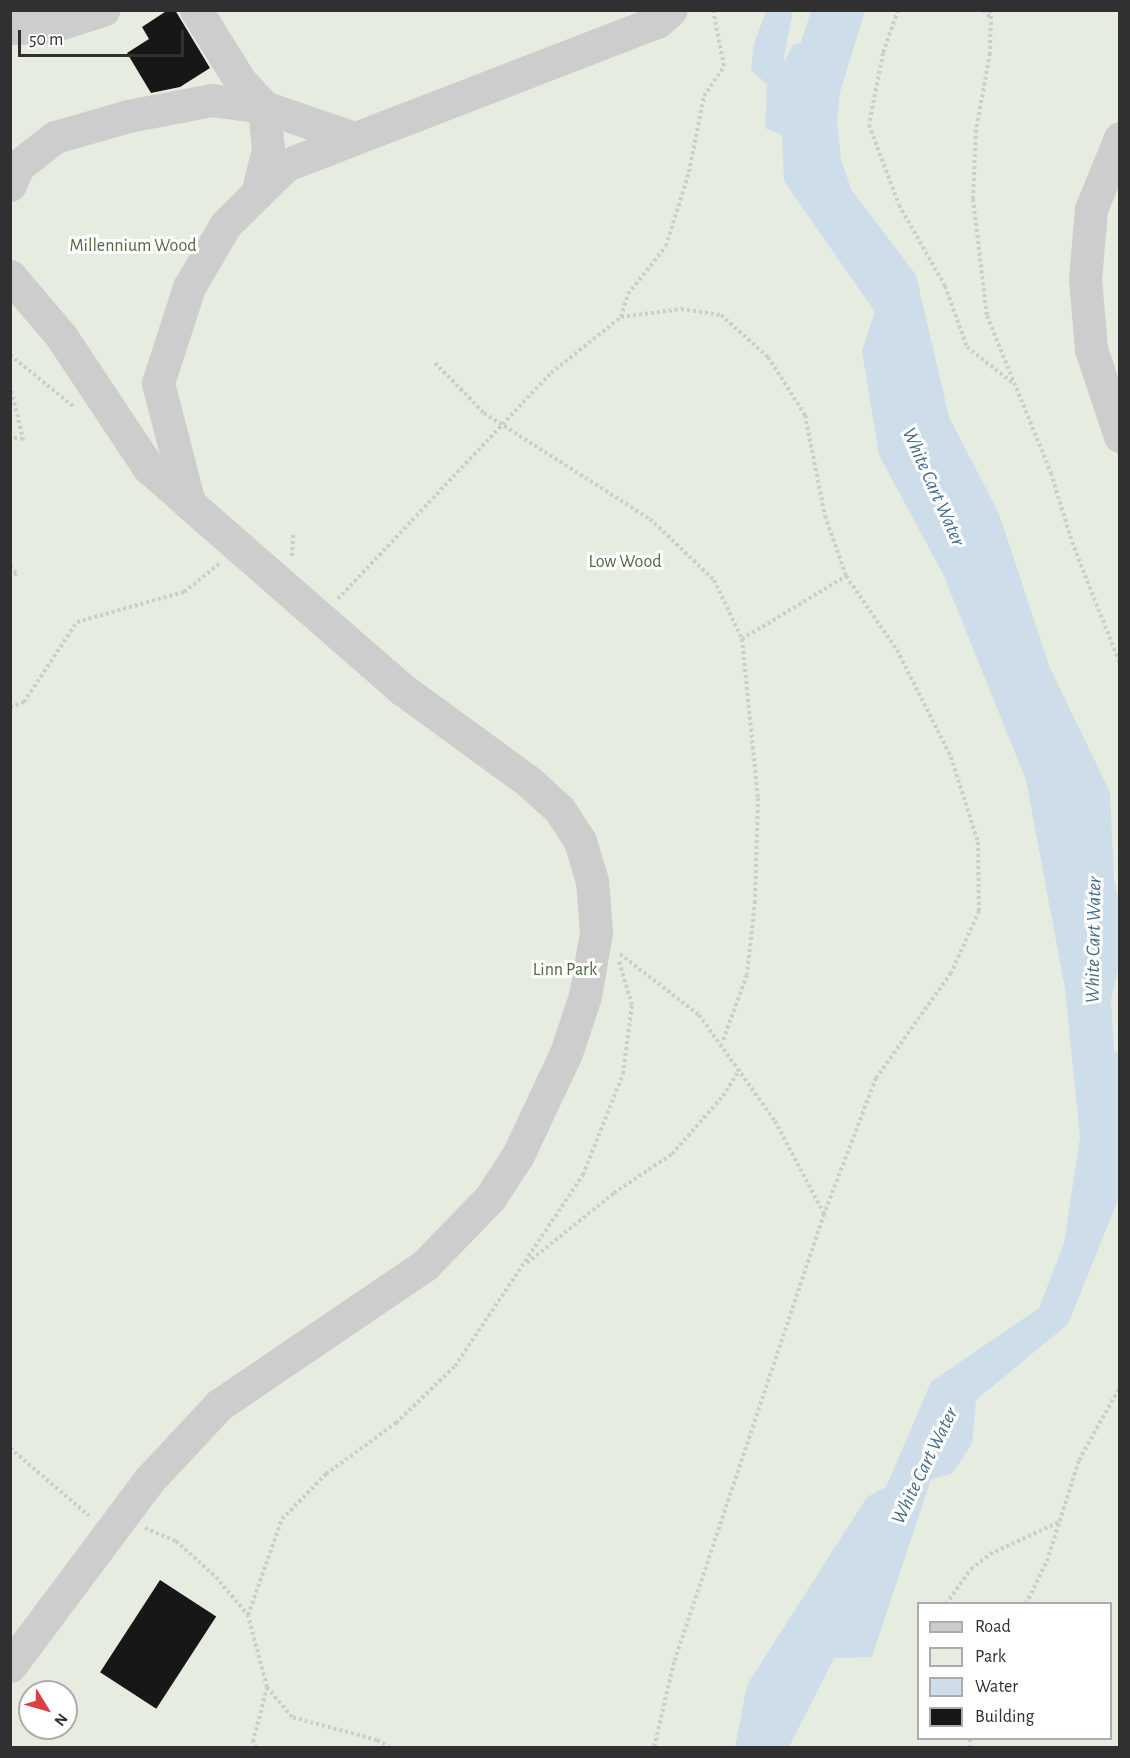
<!DOCTYPE html>
<html>
<head>
<meta charset="utf-8">
<style>
  body { margin:0 }
  #map { position:relative; width:1130px; height:1758px; overflow:hidden; background:#fff; font-family:"Alegreya Sans",sans-serif }
  div>[style] { position:absolute }
  .green>* { inset:0; background:#e6ecdf }
  .water>* { inset:0; background:#cdddea }
  .building>* { inset:0; background:#171717; transform-origin:0 0 }
  .path>* { height:4px; margin-top:-2px; transform-origin:0; background:repeating-linear-gradient(90deg,#cdcdcd 0 3px,transparent 0 6px) }
  .minor>* { height:33px; margin:-16.5px; padding:0 16.5px; transform-origin:16.5px; border-radius:16.5px; background:#cdcdcd }
  span { translate:-50% -50%; white-space:nowrap; text-align:center; line-height:1.15; -webkit-text-stroke:6px #fff; paint-order:stroke }
  .park-label { font-size:18px; color:#516940 }
  .water-label { font-size:20px; color:#436d8d; font-style:italic }
  .frame { position:absolute; inset:0; border:12px solid #303030; pointer-events:none }
  .legend { position:absolute; left:917px; top:1602px; width:195px; height:138px; box-sizing:border-box; background:#fff; border:2px solid #acacac; margin:0; padding:8px 10px; list-style:none; font-size:18px; color:#303030 }
  .legend li { display:flex; align-items:center; gap:12px; height:30px }
  .legend b { width:30px; border:2px solid #acacac }
  .north { position:absolute; left:18px; top:1680px; width:60px; height:60px; box-sizing:border-box; background:#fff; border:2px solid #acacac; border-radius:50%; rotate:127deg; font-size:16px; font-weight:700; line-height:24px; text-align:center; color:#303030 }
  .north::after { content:''; display:block; margin:auto; width:21px; height:27px; background:#da4043; clip-path:polygon(50% 0,100% 100%,50% 72%,0 100%) }
  .scale { position:absolute; left:18px; top:30px; width:166px; height:27px; box-sizing:border-box; border:3px solid #303030; border-top:0; padding-left:8px; font-size:18px; line-height:21px; white-space:nowrap; color:#303030; -webkit-text-stroke:4px #fff; paint-order:stroke }
</style>
</head>
<body>
<div id="map">
  <div class="green">
    <i style="clip-path:polygon(evenodd,10px 11px,1119px 11px,1119px 1747px,11px 1747px,10px 11px,918px 1604px,1110px 1604px,1110px 1738px,918px 1738px,918px 1604px,10px 11px,30px 1692px,66px 1692px,66px 1728px,30px 1728px,30px 1692px)"></i>
  </div>
  <div class="water">
    <i style="clip-path:polygon(766px 11px,793px 11px,783px 63px,793px 45px,801px 42px,811px 11px,865px 11px,840px 92px,837px 121px,841px 159px,851px 189px,916px 275px,949px 417px,999px 514px,1050px 668px,1110px 792px,1114px 879px,1120px 906px,1119px 964px,1111px 1000px,1114px 1051px,1120px 1053px,1120px 1195px,1068px 1324px,976px 1400px,972px 1444px,952px 1474px,931px 1479px,872px 1657px,834px 1658px,789px 1747px,735px 1748px,747px 1685px,867px 1497px,886px 1487px,931px 1382px,1039px 1308px,1064px 1243px,1080px 1137px,1065px 989px,1026px 780px,943px 574px,879px 455px,862px 351px,875px 312px,784px 181px,782px 135px,765px 128px,767px 84px,751px 71px,754px 44px)"></i>
  </div>
  <div class="building">
    <i style="clip-path:polygon(168px 10px,175px 10px,210px 68px,180px 87px,151px 93px,127px 53px,149px 39px,142px 27px)"></i>
    <i style="left:160px;top:1580px;width:67px;height:110px;rotate:33deg"></i>
  </div>
  <div class="path">
    <i style="left:898px;top:10px;width:46px;rotate:109.2deg"></i>
    <i style="left:883px;top:53px;width:73px;rotate:101deg"></i>
    <i style="left:869px;top:125px;width:85px;rotate:69.4deg"></i>
    <i style="left:899px;top:205px;width:93px;rotate:60.4deg"></i>
    <i style="left:945px;top:286px;width:65px;rotate:70.2deg"></i>
    <i style="left:967px;top:347px;width:60px;rotate:38.2deg"></i>
    <i style="left:983px;top:10px;width:10px;rotate:45deg"></i>
    <i style="left:991px;top:10px;width:43px;rotate:91.3deg"></i>
    <i style="left:990px;top:53px;width:78px;rotate:100.3deg"></i>
    <i style="left:976px;top:130px;width:69px;rotate:92.5deg"></i>
    <i style="left:973px;top:199px;width:118px;rotate:83.2deg"></i>
    <i style="left:987px;top:316px;width:170px;rotate:67.8deg"></i>
    <i style="left:1051px;top:473px;width:72px;rotate:73.1deg"></i>
    <i style="left:1072px;top:542px;width:131px;rotate:68.5deg"></i>
    <i style="left:621px;top:317px;width:24px;rotate:-73deg"></i>
    <i style="left:628px;top:294px;width:61px;rotate:-51.6deg"></i>
    <i style="left:666px;top:246px;width:77px;rotate:-72.7deg"></i>
    <i style="left:689px;top:172px;width:77px;rotate:-78.8deg"></i>
    <i style="left:704px;top:96px;width:36px;rotate:-56deg"></i>
    <i style="left:724px;top:66px;width:57px;rotate:-101.1deg"></i>
    <i style="left:10px;top:355px;width:81px;rotate:39deg"></i>
    <i style="left:435px;top:363px;width:70px;rotate:45.6deg"></i>
    <i style="left:484px;top:413px;width:197px;rotate:32.6deg"></i>
    <i style="left:650px;top:519px;width:88px;rotate:43.6deg"></i>
    <i style="left:714px;top:580px;width:65px;rotate:64.6deg"></i>
    <i style="left:742px;top:639px;width:160px;rotate:84.3deg"></i>
    <i style="left:758px;top:798px;width:103px;rotate:91.7deg"></i>
    <i style="left:755px;top:901px;width:74px;rotate:96.2deg"></i>
    <i style="left:747px;top:975px;width:72px;rotate:110.2deg"></i>
    <i style="left:10px;top:385px;width:56px;rotate:76.5deg"></i>
    <i style="left:23px;top:439px;width:13px;rotate:-171deg"></i>
    <i style="left:292px;top:556px;width:22px;rotate:-87deg"></i>
    <i style="left:10px;top:566px;width:11px;rotate:49deg"></i>
    <i style="left:17px;top:574px;width:8px;rotate:157deg"></i>
    <i style="left:338px;top:599px;width:311px;rotate:-46.7deg"></i>
    <i style="left:551px;top:373px;width:90px;rotate:-38.7deg"></i>
    <i style="left:621px;top:317px;width:61px;rotate:-7.6deg"></i>
    <i style="left:681px;top:309px;width:40px;rotate:8.5deg"></i>
    <i style="left:721px;top:315px;width:63px;rotate:41.8deg"></i>
    <i style="left:768px;top:357px;width:69px;rotate:57.5deg"></i>
    <i style="left:805px;top:415px;width:103px;rotate:78.8deg"></i>
    <i style="left:825px;top:516px;width:64px;rotate:70.7deg"></i>
    <i style="left:846px;top:576px;width:90px;rotate:55.4deg"></i>
    <i style="left:897px;top:650px;width:120px;rotate:63.2deg"></i>
    <i style="left:951px;top:757px;width:89px;rotate:72.4deg"></i>
    <i style="left:978px;top:842px;width:69px;rotate:89.2deg"></i>
    <i style="left:979px;top:911px;width:68px;rotate:114.3deg"></i>
    <i style="left:951px;top:973px;width:129px;rotate:125.5deg"></i>
    <i style="left:876px;top:1078px;width:146px;rotate:110.9deg"></i>
    <i style="left:742px;top:639px;width:122px;rotate:-31.2deg"></i>
    <i style="left:10px;top:707px;width:15px;rotate:-20deg"></i>
    <i style="left:24px;top:702px;width:96px;rotate:-56.5deg"></i>
    <i style="left:77px;top:622px;width:111px;rotate:-15.7deg"></i>
    <i style="left:184px;top:592px;width:45px;rotate:-38.7deg"></i>
    <i style="left:620px;top:954px;width:100px;rotate:37.7deg"></i>
    <i style="left:699px;top:1015px;width:130px;rotate:54.4deg"></i>
    <i style="left:775px;top:1121px;width:105px;rotate:62.2deg"></i>
    <i style="left:824px;top:1214px;width:472px;rotate:108.5deg"></i>
    <i style="left:674px;top:1662px;width:88px;rotate:103.1deg"></i>
    <i style="left:527px;top:1263px;width:112px;rotate:-38.8deg"></i>
    <i style="left:614px;top:1193px;width:70px;rotate:-33.9deg"></i>
    <i style="left:672px;top:1154px;width:77px;rotate:-48.7deg"></i>
    <i style="left:723px;top:1096px;width:32px;rotate:-58deg"></i>
    <i style="left:10px;top:1448px;width:104px;rotate:40.7deg"></i>
    <i style="left:145px;top:1528px;width:34px;rotate:23deg"></i>
    <i style="left:176px;top:1541px;width:54px;rotate:42deg"></i>
    <i style="left:216px;top:1577px;width:50px;rotate:49.9deg"></i>
    <i style="left:946px;top:1604px;width:43px;rotate:-54.5deg"></i>
    <i style="left:971px;top:1569px;width:24px;rotate:-38deg"></i>
    <i style="left:990px;top:1554px;width:76px;rotate:-24.9deg"></i>
    <i style="left:1026px;top:1604px;width:48px;rotate:-64deg"></i>
    <i style="left:1047px;top:1561px;width:106px;rotate:-72.4deg"></i>
    <i style="left:1079px;top:1460px;width:84px;rotate:-60.7deg"></i>
    <i style="left:256px;top:1748px;width:7px;rotate:-117deg"></i>
    <i style="left:253px;top:1742px;width:57px;rotate:-75.7deg"></i>
    <i style="left:390px;top:1748px;width:15px;rotate:-148deg"></i>
    <i style="left:377px;top:1740px;width:88px;rotate:-164.9deg"></i>
    <i style="left:292px;top:1717px;width:39px;rotate:-130deg"></i>
    <i style="left:267px;top:1687px;width:74px;rotate:-104.8deg"></i>
    <i style="left:248px;top:1615px;width:102px;rotate:-70.5deg"></i>
    <i style="left:282px;top:1519px;width:63px;rotate:-45.6deg"></i>
    <i style="left:326px;top:1474px;width:87px;rotate:-36.1deg"></i>
    <i style="left:396px;top:1423px;width:82px;rotate:-44deg"></i>
    <i style="left:455px;top:1366px;width:230px;rotate:-56.2deg"></i>
    <i style="left:583px;top:1175px;width:109px;rotate:-68.4deg"></i>
    <i style="left:623px;top:1074px;width:70px;rotate:-82.6deg"></i>
    <i style="left:632px;top:1005px;width:46px;rotate:-106.5deg"></i>
    <i style="left:970px;top:1748px;width:10px;rotate:-90deg"></i>
  </div>
  <div class="minor">
    <i style="left:196px;top:10px;width:84px;rotate:58.2deg"></i>
    <i style="left:240px;top:81px;width:35px;rotate:47deg"></i>
    <i style="left:264px;top:107px;width:95px;rotate:19deg"></i>
    <i style="left:10px;top:28px;width:39px;rotate:-1deg"></i>
    <i style="left:49px;top:27px;width:57px;rotate:-17.5deg"></i>
    <i style="left:1120px;top:138px;width:77px;rotate:112.2deg"></i>
    <i style="left:1091px;top:209px;width:70px;rotate:94.9deg"></i>
    <i style="left:1085px;top:279px;width:70px;rotate:85.1deg"></i>
    <i style="left:1091px;top:349px;width:92px;rotate:71.6deg"></i>
    <i style="left:10px;top:185px;width:21px;rotate:-67deg"></i>
    <i style="left:18px;top:166px;width:47px;rotate:-38.1deg"></i>
    <i style="left:55px;top:137px;width:76px;rotate:-16deg"></i>
    <i style="left:128px;top:116px;width:85px;rotate:-10.9deg"></i>
    <i style="left:211px;top:100px;width:53px;rotate:7.5deg"></i>
    <i style="left:264px;top:107px;width:42px;rotate:84.6deg"></i>
    <i style="left:268px;top:149px;width:46px;rotate:103.7deg"></i>
    <i style="left:10px;top:276px;width:79px;rotate:49.6deg"></i>
    <i style="left:61px;top:336px;width:157px;rotate:56.4deg"></i>
    <i style="left:148px;top:467px;width:55px;rotate:41.3deg"></i>
    <i style="left:10px;top:1666px;width:234px;rotate:-53.2deg"></i>
    <i style="left:150px;top:1479px;width:101px;rotate:-47deg"></i>
    <i style="left:219px;top:1405px;width:249px;rotate:-34.2deg"></i>
    <i style="left:425px;top:1265px;width:93px;rotate:-45.9deg"></i>
    <i style="left:490px;top:1198px;width:51px;rotate:-56.9deg"></i>
    <i style="left:518px;top:1155px;width:113px;rotate:-64.8deg"></i>
    <i style="left:566px;top:1053px;width:60px;rotate:-71.6deg"></i>
    <i style="left:585px;top:996px;width:65px;rotate:-80.2deg"></i>
    <i style="left:596px;top:932px;width:51px;rotate:-94.5deg"></i>
    <i style="left:592px;top:881px;width:42px;rotate:-106.7deg"></i>
    <i style="left:580px;top:841px;width:38px;rotate:-123deg"></i>
    <i style="left:559px;top:809px;width:42px;rotate:-137.9deg"></i>
    <i style="left:528px;top:781px;width:155px;rotate:-143.9deg"></i>
    <i style="left:403px;top:690px;width:284px;rotate:-138.9deg"></i>
    <i style="left:189px;top:503px;width:124px;rotate:-104.5deg"></i>
    <i style="left:158px;top:383px;width:101px;rotate:-72.1deg"></i>
    <i style="left:189px;top:287px;width:73px;rotate:-59.6deg"></i>
    <i style="left:226px;top:224px;width:84px;rotate:-44.5deg"></i>
    <i style="left:286px;top:165px;width:398px;rotate:-21.1deg"></i>
    <i style="left:657px;top:22px;width:18px;rotate:-41deg"></i>
  </div>
  <div class="park-label">
    <span style="left:133px;top:246px">Millennium Wood</span>
    <span style="left:625px;top:562px">Low Wood</span>
    <span style="left:565px;top:970px">Linn Park</span>
  </div>
  <div class="water-label">
    <span style="left:933px;top:487px;rotate:66deg">White Cart Water</span>
    <span style="left:1094px;top:940px;rotate:-89deg">White Cart Water</span>
    <span style="left:925px;top:1466px;rotate:-64deg">White Cart Water</span>
  </div>
  <div class="frame"></div>
  <ul class="legend">
  <li><b style="height:8px;background:#cdcdcd"></b>Road</li>
  <li><b style="height:16px;background:#e6ecdf"></b>Park</li>
  <li><b style="height:16px;background:#cdddea"></b>Water</li>
  <li><b style="height:16px;background:#171717"></b>Building</li>
  </ul>
  <div class="north">N</div>
  <div class="scale">50 m</div>
</div>
</body>
</html>
